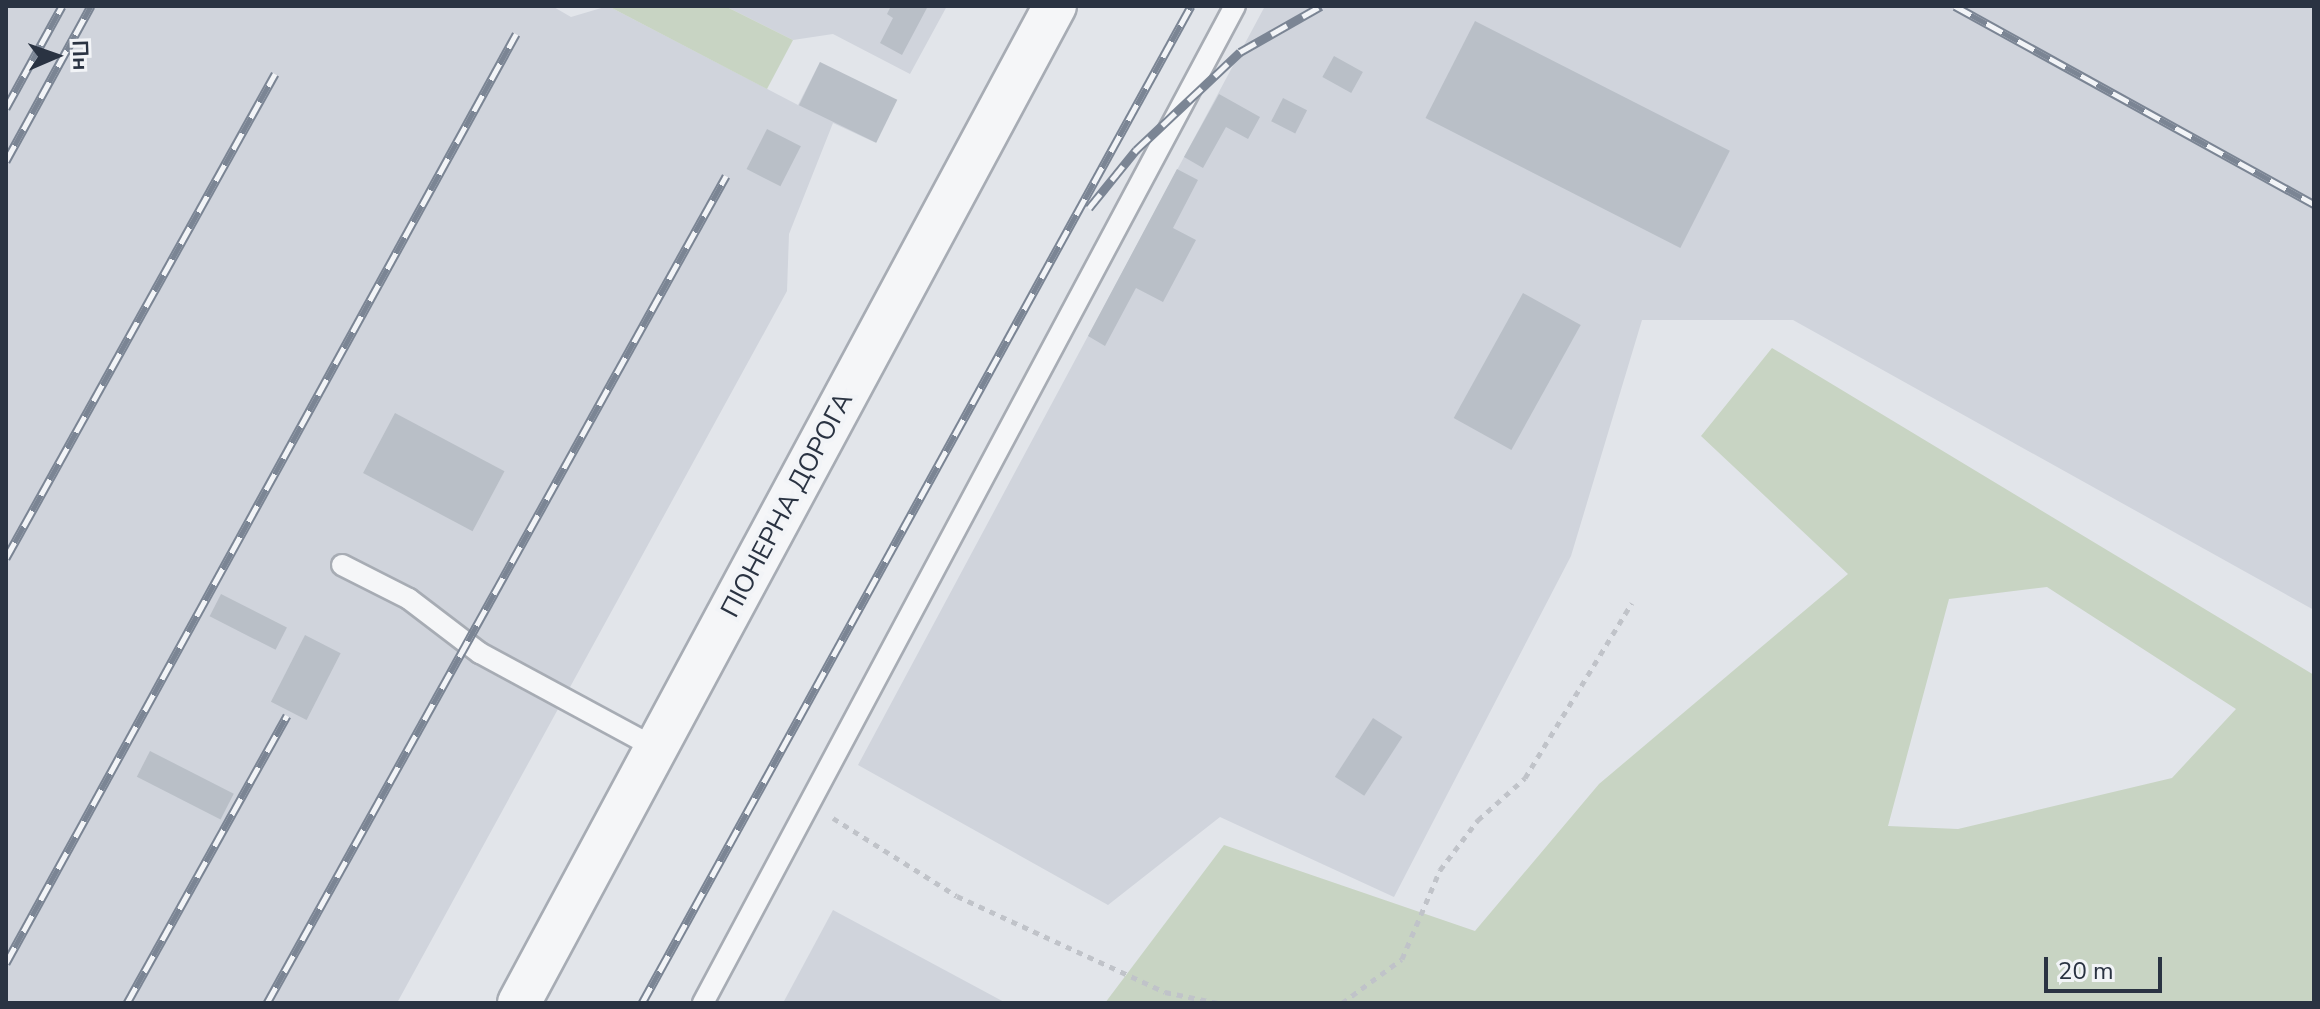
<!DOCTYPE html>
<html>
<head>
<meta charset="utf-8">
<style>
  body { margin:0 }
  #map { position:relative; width:2320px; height:1009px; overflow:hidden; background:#e2e5ea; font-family:"Nunito Sans",sans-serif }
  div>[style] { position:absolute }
  .built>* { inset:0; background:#d0d4dc }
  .green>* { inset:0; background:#c8d4c3 }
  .building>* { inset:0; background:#b9bfc7; transform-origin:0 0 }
  .path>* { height:5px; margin-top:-2.5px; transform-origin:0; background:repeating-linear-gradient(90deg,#c0c3c9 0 6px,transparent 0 12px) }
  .roads { filter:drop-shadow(2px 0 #a7acb4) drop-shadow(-2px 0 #a7acb4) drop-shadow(0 2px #a7acb4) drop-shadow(0 -2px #a7acb4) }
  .service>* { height:20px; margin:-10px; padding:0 10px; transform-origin:10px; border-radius:10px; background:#f5f6f8 }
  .minor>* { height:42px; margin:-21px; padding:0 21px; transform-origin:21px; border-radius:21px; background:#f5f6f8 }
  .rail>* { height:9px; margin-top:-4.5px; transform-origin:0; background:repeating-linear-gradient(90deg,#f2f4f7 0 18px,#7b8594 0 36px); box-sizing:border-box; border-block:2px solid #7b8594 }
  span { translate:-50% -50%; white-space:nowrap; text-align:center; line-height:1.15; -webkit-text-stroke:8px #f2f4f7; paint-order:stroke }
  .street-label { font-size:26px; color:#2a3342 }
  .frame { position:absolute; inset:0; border:8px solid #2a3342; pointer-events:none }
  .north { position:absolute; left:16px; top:16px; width:80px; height:80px; -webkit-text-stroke:6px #f2f4f7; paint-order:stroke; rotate:88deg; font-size:22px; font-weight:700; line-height:32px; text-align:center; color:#2a3342 }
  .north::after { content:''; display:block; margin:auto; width:28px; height:36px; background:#2a3342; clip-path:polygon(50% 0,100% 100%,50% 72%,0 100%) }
  .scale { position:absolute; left:2044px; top:957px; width:118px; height:36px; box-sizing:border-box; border:4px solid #2a3342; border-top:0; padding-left:10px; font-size:24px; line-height:28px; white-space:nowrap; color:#2a3342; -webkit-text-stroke:6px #f2f4f7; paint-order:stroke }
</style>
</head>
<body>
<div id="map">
  <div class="built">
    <i style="clip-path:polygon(6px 6px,552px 6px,571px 17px,608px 6px,798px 105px,820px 62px,876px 143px,833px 123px,789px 234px,787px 291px,397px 1003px,6px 1003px)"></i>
    <i style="clip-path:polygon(725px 6px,947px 6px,910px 74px,833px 34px,793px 40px)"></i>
    <i style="clip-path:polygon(1265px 6px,2314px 6px,2314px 610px,1793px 320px,1642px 320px,1571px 556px,1394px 897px,1220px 817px,1108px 905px,858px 765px)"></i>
    <i style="clip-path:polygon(833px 910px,1006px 1003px,783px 1003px)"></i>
  </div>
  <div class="green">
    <i style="clip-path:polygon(608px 6px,725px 6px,793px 40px,767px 89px)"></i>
    <i style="clip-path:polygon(evenodd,1772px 348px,2314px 675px,2314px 1003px,1105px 1003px,1224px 845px,1475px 931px,1599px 784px,1848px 574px,1701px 436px,1772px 348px,2047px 587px,2236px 709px,2172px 778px,1958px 829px,1888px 826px,1949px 599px,2047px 587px)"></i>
  </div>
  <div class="building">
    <i style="clip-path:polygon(891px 6px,928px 6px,902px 55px,880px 43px,893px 18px,887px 14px)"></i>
    <i style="left:1475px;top:21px;width:286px;height:109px;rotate:27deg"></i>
    <i style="left:1334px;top:56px;width:33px;height:24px;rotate:29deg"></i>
    <i style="left:820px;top:62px;width:86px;height:48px;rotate:26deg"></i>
    <i style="clip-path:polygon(1219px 94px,1260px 117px,1248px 139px,1226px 127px,1203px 168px,1184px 157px)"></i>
    <i style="left:1283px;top:98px;width:27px;height:26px;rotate:27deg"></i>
    <i style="left:767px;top:129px;width:38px;height:45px;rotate:27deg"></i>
    <i style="clip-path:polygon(1177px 169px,1198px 180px,1173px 228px,1196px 240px,1163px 302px,1136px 288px,1105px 346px,1088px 336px)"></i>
    <i style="left:1523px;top:293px;width:66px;height:143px;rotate:29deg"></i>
    <i style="left:395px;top:413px;width:124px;height:68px;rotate:28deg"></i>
    <i style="left:221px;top:594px;width:74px;height:25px;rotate:27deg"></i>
    <i style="left:305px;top:635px;width:40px;height:75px;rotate:27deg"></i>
    <i style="left:1373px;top:718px;width:35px;height:70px;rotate:33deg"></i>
    <i style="left:150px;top:751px;width:94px;height:29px;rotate:27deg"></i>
  </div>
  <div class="path">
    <i style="left:833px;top:818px;width:146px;rotate:32.2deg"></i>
    <i style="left:957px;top:896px;width:229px;rotate:24.8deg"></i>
    <i style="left:1165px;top:992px;width:54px;rotate:11.7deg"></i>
    <i style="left:1342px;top:1003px;width:74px;rotate:-36.3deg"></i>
    <i style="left:1402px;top:959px;width:97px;rotate:-66.9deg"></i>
    <i style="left:1440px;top:870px;width:63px;rotate:-52.8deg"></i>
    <i style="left:1478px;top:820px;width:63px;rotate:-41.8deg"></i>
    <i style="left:1525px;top:778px;width:205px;rotate:-58.6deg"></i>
  </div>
  <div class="roads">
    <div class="service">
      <i style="left:342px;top:565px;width:75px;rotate:26.9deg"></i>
      <i style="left:409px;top:599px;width:89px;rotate:37.3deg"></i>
      <i style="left:480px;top:653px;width:200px;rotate:28.4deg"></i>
      <i style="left:703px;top:1003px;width:1130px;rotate:-61.92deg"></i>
    </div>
    <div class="minor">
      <i style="left:519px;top:1003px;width:1132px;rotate:-61.74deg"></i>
    </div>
  </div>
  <div class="rail">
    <i style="left:1955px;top:6px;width:410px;rotate:28.9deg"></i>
    <i style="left:6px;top:108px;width:116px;rotate:-61.2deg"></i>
    <i style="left:6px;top:161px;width:177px;rotate:-61.3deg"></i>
    <i style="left:1089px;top:208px;width:75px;rotate:-51deg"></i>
    <i style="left:1136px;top:150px;width:143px;rotate:-43.3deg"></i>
    <i style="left:1240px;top:52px;width:93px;rotate:-29.6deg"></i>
    <i style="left:6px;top:558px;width:554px;rotate:-60.94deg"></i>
    <i style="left:6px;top:963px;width:1060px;rotate:-61.23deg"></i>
    <i style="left:127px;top:1003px;width:329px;rotate:-60.9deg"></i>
    <i style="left:267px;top:1003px;width:946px;rotate:-60.97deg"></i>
    <i style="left:642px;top:1003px;width:1138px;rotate:-61.16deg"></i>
  </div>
  <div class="street-label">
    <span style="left:787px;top:505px;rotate:-62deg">ПІОНЕРНА ДОРОГА</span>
  </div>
  <div class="frame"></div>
  <div class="north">Пн</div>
  <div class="scale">20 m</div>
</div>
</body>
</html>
